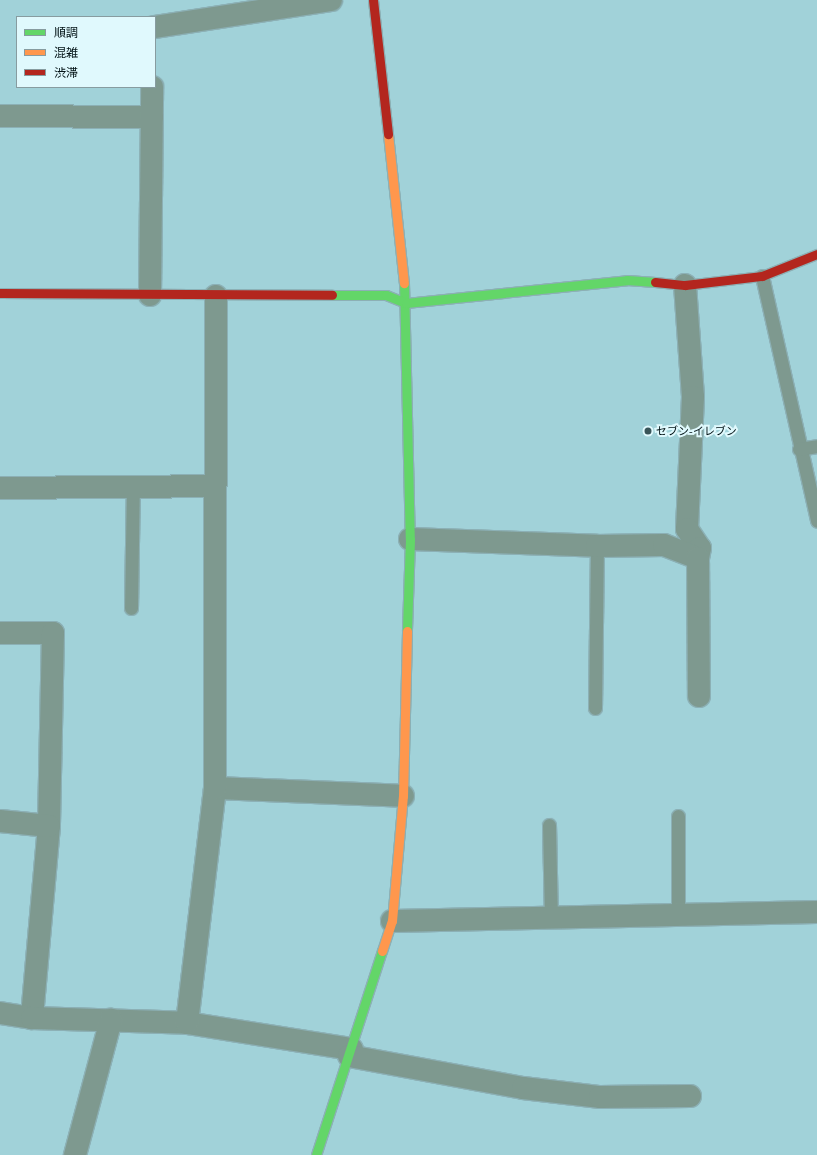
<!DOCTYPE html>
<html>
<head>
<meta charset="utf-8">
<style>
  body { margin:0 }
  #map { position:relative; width:817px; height:1155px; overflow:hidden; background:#a1d2d9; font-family:"Times New Roman","Noto Sans JP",serif }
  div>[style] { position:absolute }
  .roads { filter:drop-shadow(1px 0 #8cb0b5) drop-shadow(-1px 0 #8cb0b5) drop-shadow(0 1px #8cb0b5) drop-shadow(0 -1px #8cb0b5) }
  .lane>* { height:13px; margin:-6.5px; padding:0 6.5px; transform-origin:6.5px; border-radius:6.5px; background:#7e998f }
  .street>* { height:22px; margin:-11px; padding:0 11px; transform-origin:11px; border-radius:11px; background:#7e998f }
  .fast>* { height:9px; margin:-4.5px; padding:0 4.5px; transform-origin:4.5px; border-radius:4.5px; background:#63d668 }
  .slow>* { height:9px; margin:-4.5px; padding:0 4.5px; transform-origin:4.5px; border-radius:4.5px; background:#ff974d }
  .jam>* { height:9px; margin:-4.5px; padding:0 4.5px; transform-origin:4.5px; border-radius:4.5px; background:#b3261e }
  .dots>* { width:11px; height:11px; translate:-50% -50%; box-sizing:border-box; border:2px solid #e0f9fd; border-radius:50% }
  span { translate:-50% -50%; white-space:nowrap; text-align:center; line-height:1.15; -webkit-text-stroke:4px #e0f9fd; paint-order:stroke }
  .poi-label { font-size:11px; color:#011114 }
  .left { translate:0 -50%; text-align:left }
  .legend { position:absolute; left:16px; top:16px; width:140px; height:72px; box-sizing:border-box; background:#e0f9fd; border:1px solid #879ca0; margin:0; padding:5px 7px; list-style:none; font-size:12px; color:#011114 }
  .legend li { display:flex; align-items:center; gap:8px; height:20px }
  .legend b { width:20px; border:1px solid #879ca0 }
</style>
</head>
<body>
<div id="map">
  <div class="roads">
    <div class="lane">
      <i style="left:762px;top:276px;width:251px;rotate:77.3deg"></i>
      <i style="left:799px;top:449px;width:18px;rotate:-9deg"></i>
      <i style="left:131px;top:608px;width:121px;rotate:-89.1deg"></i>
      <i style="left:595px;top:708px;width:162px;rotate:-89.3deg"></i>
      <i style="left:678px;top:816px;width:99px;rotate:90deg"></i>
      <i style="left:549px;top:825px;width:93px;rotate:88.8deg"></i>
    </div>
    <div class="street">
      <i style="left:155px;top:27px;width:178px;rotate:-8.7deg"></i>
      <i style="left:0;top:116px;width:152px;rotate:0.4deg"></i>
      <i style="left:685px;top:285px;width:112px;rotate:85.9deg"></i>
      <i style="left:693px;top:397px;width:132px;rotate:92.6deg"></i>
      <i style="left:687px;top:529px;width:23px;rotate:56deg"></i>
      <i style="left:700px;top:548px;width:10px;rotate:101deg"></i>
      <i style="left:150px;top:295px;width:208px;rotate:-89.4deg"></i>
      <i style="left:0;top:488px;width:214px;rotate:-0.5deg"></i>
      <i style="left:410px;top:539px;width:187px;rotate:2.1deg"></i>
      <i style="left:597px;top:546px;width:67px;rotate:-0.9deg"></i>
      <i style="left:664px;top:545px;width:36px;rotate:21deg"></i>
      <i style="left:698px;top:558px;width:138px;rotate:89.6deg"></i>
      <i style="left:0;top:633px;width:53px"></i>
      <i style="left:53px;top:633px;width:193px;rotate:91.2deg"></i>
      <i style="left:49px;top:826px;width:193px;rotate:95.1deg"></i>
      <i style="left:215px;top:788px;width:188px;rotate:2.4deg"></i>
      <i style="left:0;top:821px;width:49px;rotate:5.8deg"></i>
      <i style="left:392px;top:921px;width:425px;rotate:-1.2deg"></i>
      <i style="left:0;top:1013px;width:32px;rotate:9deg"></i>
      <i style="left:32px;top:1018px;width:155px;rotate:1.8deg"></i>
      <i style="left:187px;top:1023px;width:167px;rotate:9deg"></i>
      <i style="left:187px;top:1023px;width:237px;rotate:-83.2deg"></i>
      <i style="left:215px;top:788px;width:492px;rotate:-89.9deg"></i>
      <i style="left:349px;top:1056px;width:177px;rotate:10.4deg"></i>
      <i style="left:523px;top:1088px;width:78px;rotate:6.7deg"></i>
      <i style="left:600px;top:1097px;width:90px;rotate:-0.6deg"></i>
      <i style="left:75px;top:1155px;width:140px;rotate:-75.1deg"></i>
    </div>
    <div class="fast">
      <i style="left:404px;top:283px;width:256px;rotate:88.7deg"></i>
      <i style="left:410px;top:539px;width:92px;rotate:91.9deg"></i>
      <i style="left:332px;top:295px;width:54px"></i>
      <i style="left:386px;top:295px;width:22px;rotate:22deg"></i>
      <i style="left:406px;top:303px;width:222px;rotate:-5.9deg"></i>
      <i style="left:627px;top:280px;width:28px;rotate:4deg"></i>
      <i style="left:316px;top:1155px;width:214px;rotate:-72.1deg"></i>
    </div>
    <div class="slow">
      <i style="left:388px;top:134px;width:150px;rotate:83.9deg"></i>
      <i style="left:382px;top:951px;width:32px;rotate:-72deg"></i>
      <i style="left:392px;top:921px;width:125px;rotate:-85deg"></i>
      <i style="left:403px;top:796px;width:165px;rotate:-88.6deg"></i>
    </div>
    <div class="jam">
      <i style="left:373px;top:0;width:135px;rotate:83.6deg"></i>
      <i style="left:655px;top:282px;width:30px;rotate:6deg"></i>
      <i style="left:685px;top:285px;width:78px;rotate:-6.7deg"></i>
      <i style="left:762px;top:276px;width:59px;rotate:-21.8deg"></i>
      <i style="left:0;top:293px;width:332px;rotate:0.3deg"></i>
    </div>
  </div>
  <div class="dots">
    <i style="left:648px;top:431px;background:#395559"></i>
  </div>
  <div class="poi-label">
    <span class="left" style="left:656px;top:431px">セブン-イレブン</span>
  </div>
  <ul class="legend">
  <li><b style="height:5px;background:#63d668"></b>順調</li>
  <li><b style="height:5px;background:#ff974d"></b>混雑</li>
  <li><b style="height:5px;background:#b3261e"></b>渋滞</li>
  </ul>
</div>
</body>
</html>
